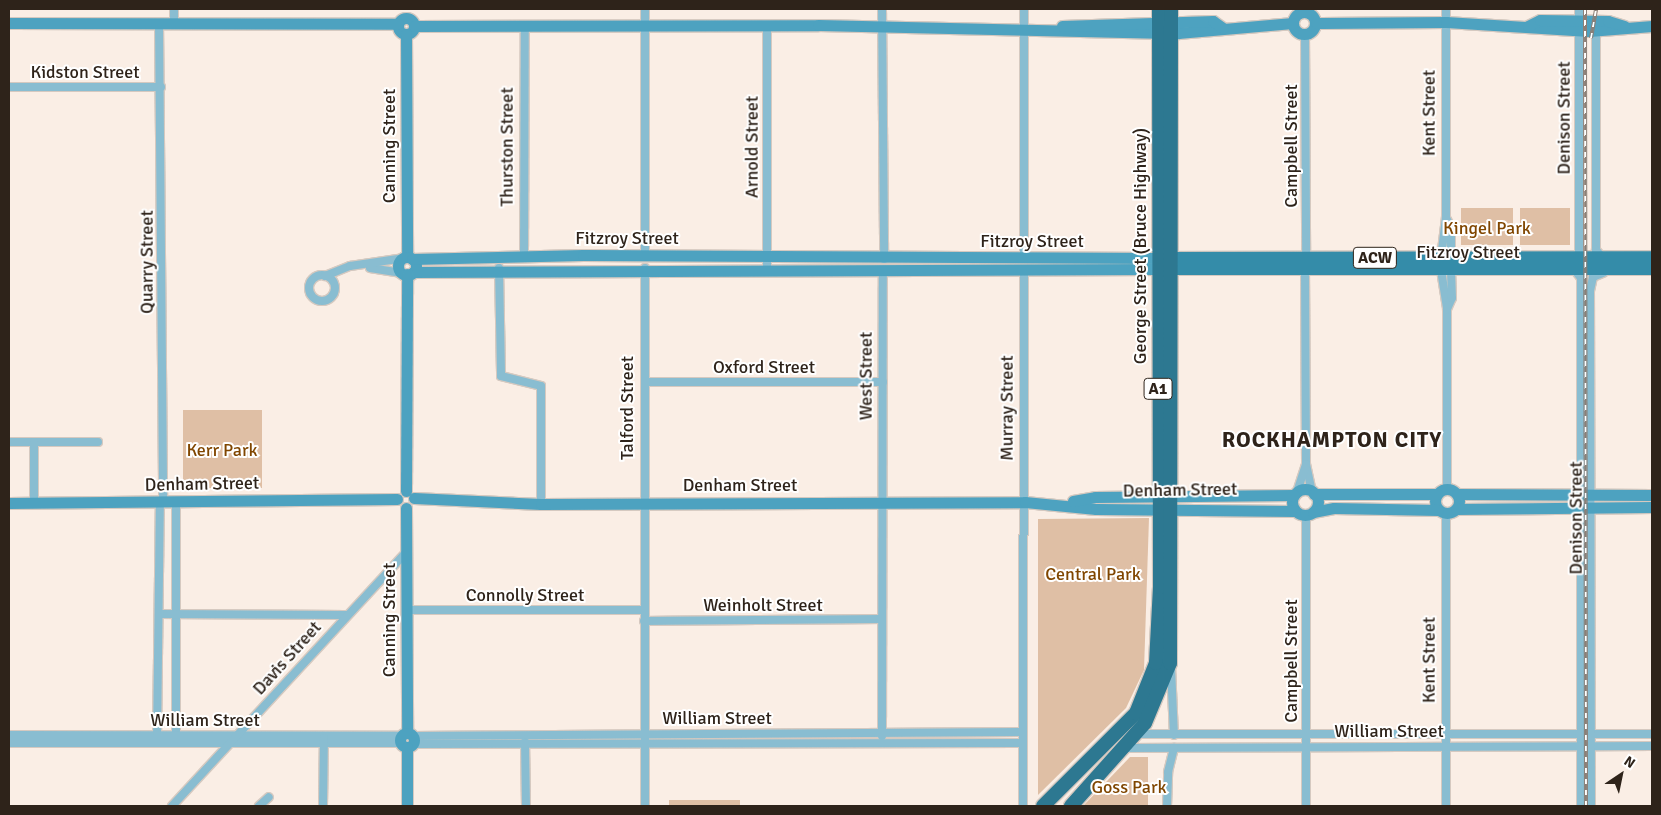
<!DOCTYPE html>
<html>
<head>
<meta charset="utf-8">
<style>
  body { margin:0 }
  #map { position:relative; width:1661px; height:815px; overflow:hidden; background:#faeee5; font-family:Signika,sans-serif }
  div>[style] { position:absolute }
  .green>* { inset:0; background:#dfbfa5; transform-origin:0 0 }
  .roads { filter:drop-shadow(1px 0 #d5c9c0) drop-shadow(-1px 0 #d5c9c0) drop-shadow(0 1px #d5c9c0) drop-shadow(0 -1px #d5c9c0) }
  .street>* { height:8px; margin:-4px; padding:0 4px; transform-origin:4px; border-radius:4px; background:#89bdd1 }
  .street>.ring { margin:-4px; padding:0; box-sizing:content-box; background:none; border:8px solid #89bdd1; border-radius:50% }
  .secondary>* { height:11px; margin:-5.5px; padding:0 5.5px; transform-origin:5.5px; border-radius:5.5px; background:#4da2c0 }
  .secondary>.ring { margin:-5.5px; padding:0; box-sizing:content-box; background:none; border:11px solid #4da2c0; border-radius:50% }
  .primary>* { height:12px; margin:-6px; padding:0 6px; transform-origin:6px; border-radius:6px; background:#348ca9 }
  .highway>* { height:14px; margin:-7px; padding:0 7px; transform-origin:7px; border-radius:7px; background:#2d7891 }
  .rail>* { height:4px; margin-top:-2px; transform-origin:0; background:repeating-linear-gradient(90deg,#fff 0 5.5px,#8b7f76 0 11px); box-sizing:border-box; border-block:1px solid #8b7f76 }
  span { translate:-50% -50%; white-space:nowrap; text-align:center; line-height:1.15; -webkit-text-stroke:4px #fff; paint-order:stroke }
  .shield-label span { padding:1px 4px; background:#fff; border:1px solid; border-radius:4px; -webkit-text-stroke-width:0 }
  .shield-label { font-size:16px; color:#2e231a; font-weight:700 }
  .street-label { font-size:18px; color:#2e231a }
  .park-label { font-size:18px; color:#804600 }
  .district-label { font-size:22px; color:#2e231a; font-weight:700; letter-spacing:1px }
  .frame { position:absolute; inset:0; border:10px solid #2e231a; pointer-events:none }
  .north { position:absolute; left:1596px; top:750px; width:50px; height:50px; -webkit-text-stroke:4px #fff; paint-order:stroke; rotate:34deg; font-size:14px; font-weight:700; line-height:20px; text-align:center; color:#2e231a }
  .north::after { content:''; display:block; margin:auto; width:18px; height:22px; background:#2e231a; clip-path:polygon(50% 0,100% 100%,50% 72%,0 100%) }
</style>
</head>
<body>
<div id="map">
  <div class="green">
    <i style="left:1461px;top:208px;width:52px;height:37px"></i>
    <i style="left:1520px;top:208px;width:50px;height:37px"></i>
    <i style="left:262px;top:410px;width:78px;height:79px;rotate:90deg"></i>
    <i style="clip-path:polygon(1149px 518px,1144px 670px,1126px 708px,1038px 795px,1038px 519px)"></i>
    <i style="clip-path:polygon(1130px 757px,1148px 757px,1148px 806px,1083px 806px)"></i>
    <i style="left:669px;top:800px;width:71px;height:6px"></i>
  </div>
  <div class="roads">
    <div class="street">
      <i style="left:645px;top:9px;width:246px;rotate:90deg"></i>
      <i style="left:882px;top:9px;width:250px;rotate:89.5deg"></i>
      <i style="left:1024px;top:9px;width:250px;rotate:90deg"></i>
      <i style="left:1305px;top:9px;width:3px;rotate:90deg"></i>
      <i style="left:159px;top:23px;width:478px;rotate:89.5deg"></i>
      <i style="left:174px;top:23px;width:14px;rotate:-90deg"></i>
      <i style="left:1596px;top:27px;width:223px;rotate:90deg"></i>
      <i style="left:1596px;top:250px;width:9px;rotate:49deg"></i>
      <i style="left:1305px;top:34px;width:224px;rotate:89.7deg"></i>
      <i style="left:9px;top:87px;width:152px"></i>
      <i style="left:1446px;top:218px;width:10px;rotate:61deg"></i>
      <i style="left:1451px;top:227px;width:31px;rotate:90deg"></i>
      <i style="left:524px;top:257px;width:231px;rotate:-89.8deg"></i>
      <i style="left:1579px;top:257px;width:248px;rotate:-90deg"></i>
      <i style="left:1441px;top:258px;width:40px;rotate:-82.9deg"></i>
      <i style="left:1446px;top:218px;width:209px;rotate:-90deg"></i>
      <i style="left:370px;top:268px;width:32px;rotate:9deg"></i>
      <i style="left:499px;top:268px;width:108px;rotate:88.9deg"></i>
      <i style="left:501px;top:376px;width:41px;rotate:14deg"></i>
      <i style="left:541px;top:386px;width:118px;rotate:90deg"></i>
      <i style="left:767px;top:269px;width:244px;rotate:-90deg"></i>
      <i style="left:1305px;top:269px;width:195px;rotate:89.7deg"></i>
      <i style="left:1306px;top:464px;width:29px;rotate:78deg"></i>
      <i style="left:1574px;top:269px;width:11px;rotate:52deg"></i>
      <i style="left:1581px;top:278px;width:528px;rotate:90deg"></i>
      <i style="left:1441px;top:270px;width:39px;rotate:81deg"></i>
      <i class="ring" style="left:309px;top:275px;width:18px;height:18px"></i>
      <i style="left:325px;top:276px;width:27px;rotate:-22deg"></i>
      <i style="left:350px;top:266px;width:55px;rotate:-8.4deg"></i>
      <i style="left:645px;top:382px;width:238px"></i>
      <i style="left:9px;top:442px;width:89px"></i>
      <i style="left:34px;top:442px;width:60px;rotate:90deg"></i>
      <i style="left:1447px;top:489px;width:180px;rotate:-90deg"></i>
      <i style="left:1447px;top:309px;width:12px;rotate:-66deg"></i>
      <i style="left:1452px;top:298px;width:28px;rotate:-92deg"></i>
      <i style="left:1297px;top:492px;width:29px;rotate:-72deg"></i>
      <i style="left:176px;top:502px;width:238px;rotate:90deg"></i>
      <i style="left:1446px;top:513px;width:293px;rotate:90deg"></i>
      <i style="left:406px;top:610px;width:238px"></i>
      <i style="left:160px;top:614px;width:186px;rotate:0.3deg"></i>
      <i style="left:644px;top:621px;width:238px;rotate:-0.5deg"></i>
      <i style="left:1171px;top:667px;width:68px;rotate:87.5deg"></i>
      <i style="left:1137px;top:734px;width:515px"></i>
      <i style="left:9px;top:735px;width:392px;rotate:0.1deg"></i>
      <i style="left:414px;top:736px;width:607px;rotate:-0.38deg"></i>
      <i style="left:882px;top:736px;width:466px;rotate:-89.9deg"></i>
      <i style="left:157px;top:739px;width:237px;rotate:-89.3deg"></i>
      <i style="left:525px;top:742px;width:64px;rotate:89.1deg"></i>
      <i style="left:9px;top:743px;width:392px"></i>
      <i style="left:413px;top:744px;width:609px;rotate:-0.09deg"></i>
      <i style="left:1126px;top:748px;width:526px;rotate:-0.22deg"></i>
      <i style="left:172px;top:806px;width:345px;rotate:-47.3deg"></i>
      <i style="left:259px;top:806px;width:13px;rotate:-42deg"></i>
      <i style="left:323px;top:806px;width:68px;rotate:-89.2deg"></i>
      <i style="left:645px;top:806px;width:538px;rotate:-90deg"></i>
      <i style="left:1023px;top:806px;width:536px;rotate:-89.89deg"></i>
      <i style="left:1167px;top:806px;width:34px;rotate:-88deg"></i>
      <i style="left:1168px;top:772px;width:25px;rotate:-76deg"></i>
      <i style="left:1306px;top:806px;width:291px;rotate:-90deg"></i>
      <i style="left:1591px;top:806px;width:515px;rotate:-90.11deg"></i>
      <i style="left:1590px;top:291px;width:14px;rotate:-78deg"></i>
      <i style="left:1593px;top:277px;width:11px;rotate:-22deg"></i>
    </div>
    <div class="secondary">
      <i class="ring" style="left:1293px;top:12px;width:11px;height:11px"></i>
      <i class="ring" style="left:398px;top:18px;width:5px;height:5px"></i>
      <i style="left:9px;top:23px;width:389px;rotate:0.1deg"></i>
      <i style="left:1316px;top:23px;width:130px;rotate:-0.4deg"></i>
      <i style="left:1446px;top:22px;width:143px;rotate:3.6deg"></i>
      <i style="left:1589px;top:31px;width:63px;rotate:-4.5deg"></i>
      <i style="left:414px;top:26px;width:404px;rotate:-0.1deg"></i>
      <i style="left:818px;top:25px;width:360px;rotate:1.3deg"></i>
      <i style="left:1178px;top:33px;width:115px;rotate:-5deg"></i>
      <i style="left:1062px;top:26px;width:151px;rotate:-1.9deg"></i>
      <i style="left:1213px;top:21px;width:12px;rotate:35deg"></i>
      <i style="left:1528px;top:26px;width:13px;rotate:-27deg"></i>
      <i style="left:1540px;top:20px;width:68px;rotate:0.8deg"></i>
      <i style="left:1608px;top:21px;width:17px;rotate:17deg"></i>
      <i style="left:406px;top:34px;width:223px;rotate:89.7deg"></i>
      <i class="ring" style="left:398px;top:257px;width:7px;height:7px"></i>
      <i style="left:412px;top:259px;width:171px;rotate:-1.3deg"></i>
      <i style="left:583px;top:255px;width:575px;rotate:0.3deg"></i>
      <i style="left:413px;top:272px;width:745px;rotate:-0.23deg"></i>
      <i class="ring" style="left:1435px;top:489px;width:13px;height:13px"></i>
      <i class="ring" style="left:1292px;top:489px;width:15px;height:15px"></i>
      <i style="left:406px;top:491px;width:217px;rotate:-89.7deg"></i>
      <i style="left:1314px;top:494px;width:123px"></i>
      <i style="left:1457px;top:494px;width:195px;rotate:0.3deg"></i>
      <i style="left:414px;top:498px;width:127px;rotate:2.7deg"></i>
      <i style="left:541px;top:504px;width:484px;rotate:-0.2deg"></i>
      <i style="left:1025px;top:502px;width:71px;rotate:5.6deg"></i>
      <i style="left:1096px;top:509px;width:199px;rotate:0.6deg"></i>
      <i style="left:1073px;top:501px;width:22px;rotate:-10deg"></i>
      <i style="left:1095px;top:497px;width:199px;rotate:-0.6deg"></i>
      <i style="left:9px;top:503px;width:388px;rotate:-0.6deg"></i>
      <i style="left:406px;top:508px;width:224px;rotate:89.7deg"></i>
      <i style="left:1456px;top:509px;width:196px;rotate:-0.6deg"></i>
      <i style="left:1313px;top:512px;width:21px;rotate:-11deg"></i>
      <i style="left:1334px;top:508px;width:104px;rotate:1.1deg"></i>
      <i class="ring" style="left:400px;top:733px;width:3px;height:3px"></i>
      <i style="left:407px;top:747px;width:59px;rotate:90deg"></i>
    </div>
    <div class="primary">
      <i style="left:1161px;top:258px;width:491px;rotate:-0.1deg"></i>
      <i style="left:1162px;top:269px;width:490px"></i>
    </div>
    <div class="highway">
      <i style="left:1043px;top:806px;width:132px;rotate:-45deg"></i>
      <i style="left:1136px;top:713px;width:54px;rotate:-68.2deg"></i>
      <i style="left:1156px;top:663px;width:76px;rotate:-87deg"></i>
      <i style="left:1160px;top:587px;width:578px;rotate:-90.1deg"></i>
      <i style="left:1071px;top:806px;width:111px;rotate:-48.3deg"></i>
      <i style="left:1145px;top:723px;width:65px;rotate:-67.4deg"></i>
      <i style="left:1170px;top:663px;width:654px;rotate:-89.91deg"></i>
    </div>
  </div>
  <div class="rail">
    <i style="left:1585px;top:9px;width:797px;rotate:89.93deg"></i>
    <i style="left:1591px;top:38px;width:29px;rotate:-80deg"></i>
  </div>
  <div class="shield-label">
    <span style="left:1375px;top:258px">ACW</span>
    <span style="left:1158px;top:389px">A1</span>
  </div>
  <div class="street-label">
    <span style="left:85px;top:72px">Kidston Street</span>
    <span style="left:1429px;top:113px;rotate:-90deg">Kent Street</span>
    <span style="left:1564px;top:118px;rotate:-90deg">Denison Street</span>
    <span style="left:389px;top:146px;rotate:-90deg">Canning Street</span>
    <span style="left:1291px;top:146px;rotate:-90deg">Campbell Street</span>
    <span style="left:507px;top:147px;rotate:-90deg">Thurston Street</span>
    <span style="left:752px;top:147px;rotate:-90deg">Arnold Street</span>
    <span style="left:627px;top:238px">Fitzroy Street</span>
    <span style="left:1032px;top:241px">Fitzroy Street</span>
    <span style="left:1140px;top:246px;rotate:-90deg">George Street (Bruce Highway)</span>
    <span style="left:1468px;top:252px">Fitzroy Street</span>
    <span style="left:147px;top:262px;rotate:-90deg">Quarry Street</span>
    <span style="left:764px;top:367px">Oxford Street</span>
    <span style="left:866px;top:376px;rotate:-90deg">West Street</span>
    <span style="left:627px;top:408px;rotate:-90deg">Talford Street</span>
    <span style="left:1007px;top:408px;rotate:-90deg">Murray Street</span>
    <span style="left:202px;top:484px;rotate:-1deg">Denham Street</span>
    <span style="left:740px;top:485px">Denham Street</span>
    <span style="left:1180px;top:490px;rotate:-1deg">Denham Street</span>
    <span style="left:1576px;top:518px;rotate:-90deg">Denison Street</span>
    <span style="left:525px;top:595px">Connolly Street</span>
    <span style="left:763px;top:605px">Weinholt Street</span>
    <span style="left:389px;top:620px;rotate:-90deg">Canning Street</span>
    <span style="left:287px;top:658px;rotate:-48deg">Davis Street</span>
    <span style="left:1429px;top:660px;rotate:-90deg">Kent Street</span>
    <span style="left:1291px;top:661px;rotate:-90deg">Campbell Street</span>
    <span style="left:717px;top:718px">William Street</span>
    <span style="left:205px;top:720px">William Street</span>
    <span style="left:1389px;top:731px">William Street</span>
  </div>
  <div class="park-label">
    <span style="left:1487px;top:228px">Kingel Park</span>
    <span style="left:222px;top:450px">Kerr Park</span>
    <span style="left:1093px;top:574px">Central Park</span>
    <span style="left:1129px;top:787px">Goss Park</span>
  </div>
  <div class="district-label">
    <span style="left:1332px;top:440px">ROCKHAMPTON CITY</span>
  </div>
  <div class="frame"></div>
  <div class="north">N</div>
</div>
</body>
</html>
